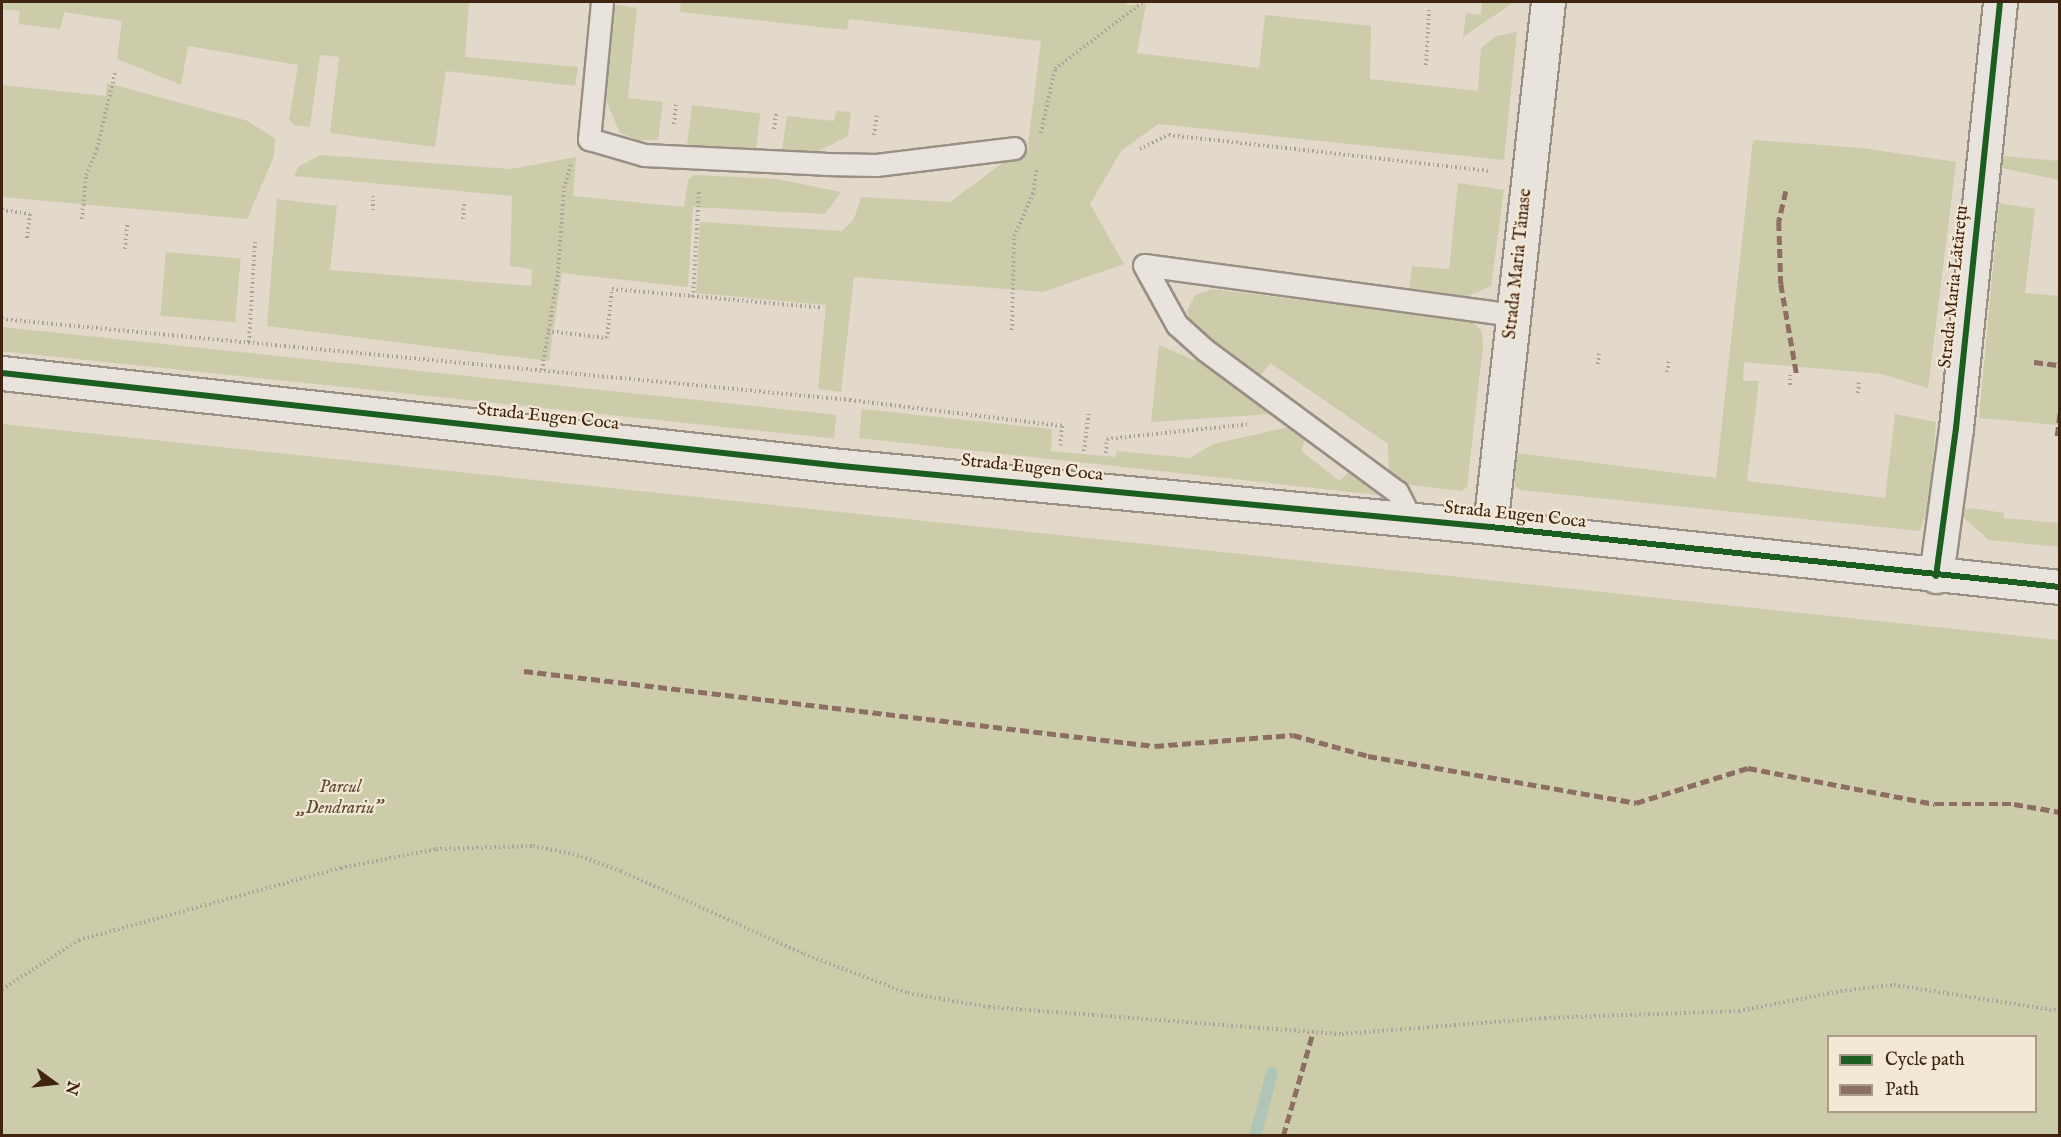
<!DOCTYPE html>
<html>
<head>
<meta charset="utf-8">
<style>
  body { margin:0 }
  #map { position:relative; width:2061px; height:1137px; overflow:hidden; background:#e2d9ca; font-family:"IM FELL English",serif }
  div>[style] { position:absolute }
  .green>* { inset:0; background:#cccbaa; transform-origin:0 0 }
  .stream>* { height:12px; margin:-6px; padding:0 6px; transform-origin:6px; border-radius:6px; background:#afc5b8 }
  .path>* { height:4px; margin-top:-2px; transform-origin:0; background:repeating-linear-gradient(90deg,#a9a39b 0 1.5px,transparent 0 4.5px) }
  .roads { filter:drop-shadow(2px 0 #988f85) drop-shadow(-2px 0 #988f85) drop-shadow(0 2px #988f85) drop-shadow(0 -2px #988f85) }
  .lane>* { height:21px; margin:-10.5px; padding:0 10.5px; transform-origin:10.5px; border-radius:10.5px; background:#e8e3dc }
  .street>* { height:33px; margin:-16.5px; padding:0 16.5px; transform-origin:16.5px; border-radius:16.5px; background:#e8e3dc }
  .secondary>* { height:33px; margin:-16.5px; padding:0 16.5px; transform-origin:16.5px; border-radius:16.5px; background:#e8e3dc }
  .quiet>* { height:4.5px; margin-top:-2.25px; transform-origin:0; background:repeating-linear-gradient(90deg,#8d6e63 0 9px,transparent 0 13.5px) }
  .cycleway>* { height:6px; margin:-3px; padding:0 3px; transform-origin:3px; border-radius:3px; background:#1b5e20 }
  span { translate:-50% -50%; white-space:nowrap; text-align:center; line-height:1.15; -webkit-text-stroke:4.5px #f3e8d5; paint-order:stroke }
  .street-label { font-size:18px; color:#402412 }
  .park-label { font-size:18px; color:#5e4b32; font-style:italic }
  .frame { position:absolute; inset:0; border:3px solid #402412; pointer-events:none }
  .legend { position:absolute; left:1827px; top:1035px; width:210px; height:78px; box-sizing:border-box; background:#f3e8d5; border:2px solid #ab9a87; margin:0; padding:8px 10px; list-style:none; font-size:18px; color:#402412 }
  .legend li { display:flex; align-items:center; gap:12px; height:30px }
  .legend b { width:30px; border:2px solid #ab9a87 }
  .north { position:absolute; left:24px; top:1053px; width:60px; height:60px; -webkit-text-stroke:4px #f3e8d5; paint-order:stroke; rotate:105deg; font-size:16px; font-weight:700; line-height:24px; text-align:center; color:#402412 }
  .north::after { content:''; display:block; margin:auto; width:21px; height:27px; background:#402412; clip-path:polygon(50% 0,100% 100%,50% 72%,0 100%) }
</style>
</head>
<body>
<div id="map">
  <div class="green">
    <i style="clip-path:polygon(2px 2px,469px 2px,465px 57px,578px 67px,575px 86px,446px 71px,435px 147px,330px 133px,339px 57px,320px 55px,310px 127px,294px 125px,289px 120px,298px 65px,188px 46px,181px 85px,117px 59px,122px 21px,64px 12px,60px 29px,18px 24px,20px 11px,2px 9px)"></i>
    <i style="clip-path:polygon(681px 2px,1127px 2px,1127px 5px,1146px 4px,1137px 53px,1259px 68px,1265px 15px,1371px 26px,1370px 79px,1478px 91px,1481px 48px,1496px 36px,1517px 32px,1504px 160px,1158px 124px,1121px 151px,1090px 204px,1124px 264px,1043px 292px,854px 277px,841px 392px,818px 389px,826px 305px,696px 293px,700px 222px,842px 231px,854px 219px,861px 197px,950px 202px,1017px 152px,1027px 152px,1041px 41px,849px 19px,847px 30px,680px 12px)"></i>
    <i style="clip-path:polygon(1482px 2px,1514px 2px,1463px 37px,1466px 13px,1481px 15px)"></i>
    <i style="clip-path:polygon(612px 4px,637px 8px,628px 98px,663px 102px,658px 140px,638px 140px,620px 133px,604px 95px)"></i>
    <i style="clip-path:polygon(107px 83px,248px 121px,275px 139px,274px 156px,247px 219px,2px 197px,2px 85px,106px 96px)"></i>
    <i style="left:692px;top:105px;width:69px;height:42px;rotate:7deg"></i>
    <i style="clip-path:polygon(836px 111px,851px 112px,848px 136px,807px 157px,781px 156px,787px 116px,834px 121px)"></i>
    <i style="clip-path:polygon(1753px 140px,1862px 148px,1956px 162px,1928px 388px,1882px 374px,1744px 362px,1743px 381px,1759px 381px,1747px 481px,1885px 498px,1895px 414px,1936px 422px,1929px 504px,1920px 531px,1520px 490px,1515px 486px,1516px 453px,1716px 478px)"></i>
    <i style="clip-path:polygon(321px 155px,511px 169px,576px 157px,573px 196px,684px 207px,688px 180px,694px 175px,777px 179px,841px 192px,825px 214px,693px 207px,688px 287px,562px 273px,549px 361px,267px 326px,277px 199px,337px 206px,330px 270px,531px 286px,532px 269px,510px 266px,512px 196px,294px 176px,299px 166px)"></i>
    <i style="clip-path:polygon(2003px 156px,2059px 161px,2059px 180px,2002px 168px)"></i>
    <i style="clip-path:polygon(1458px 183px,1504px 190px,1491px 286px,1468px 296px,1409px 290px,1412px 266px,1449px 269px)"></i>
    <i style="clip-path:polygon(1999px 203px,2035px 209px,2025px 293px,2059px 296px,2059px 425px,1979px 418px)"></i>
    <i style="left:166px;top:252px;width:75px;height:64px;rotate:5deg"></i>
    <i style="clip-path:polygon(1212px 289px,1472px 321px,1482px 332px,1483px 346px,1467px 487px,1461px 491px,1411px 485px,1389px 477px,1388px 444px,1270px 363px,1257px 380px,1194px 331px,1187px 311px,1195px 295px)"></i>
    <i style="left:2px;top:327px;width:839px;height:24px;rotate:6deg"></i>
    <i style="clip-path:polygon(1159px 345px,1201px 363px,1270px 414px,1151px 422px)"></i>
    <i style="clip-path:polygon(862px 409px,1052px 429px,1051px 451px,1115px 457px,1117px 451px,1190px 458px,1213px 444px,1289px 427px,1305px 439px,1301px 451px,1340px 481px,1348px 472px,1378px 495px,859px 438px)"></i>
    <i style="clip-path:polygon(evenodd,2px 424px,2059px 640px,2059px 1135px,2px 1135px,2px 424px,1828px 1036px,2036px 1036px,2036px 1112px,1828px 1112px,1828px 1036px)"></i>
    <i style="clip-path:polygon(1971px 508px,2004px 513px,2004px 518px,2059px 523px,2059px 547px,1989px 540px,1964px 518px,1964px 510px)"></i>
  </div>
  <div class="stream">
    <i style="left:1255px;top:1136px;width:65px;rotate:-74.9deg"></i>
  </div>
  <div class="path">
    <i style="left:1426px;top:65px;width:55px;rotate:-86.9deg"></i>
    <i style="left:674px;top:124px;width:20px;rotate:-84deg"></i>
    <i style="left:774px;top:129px;width:15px;rotate:-82deg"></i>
    <i style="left:1041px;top:133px;width:66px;rotate:-77.7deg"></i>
    <i style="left:1055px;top:69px;width:111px;rotate:-37.3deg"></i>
    <i style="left:874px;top:135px;width:20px;rotate:-81deg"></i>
    <i style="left:1140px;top:149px;width:32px;rotate:-26deg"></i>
    <i style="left:1169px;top:135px;width:324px;rotate:6.4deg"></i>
    <i style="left:2px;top:210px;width:28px;rotate:8deg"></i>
    <i style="left:30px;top:214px;width:25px;rotate:97deg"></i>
    <i style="left:373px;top:210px;width:14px;rotate:-90deg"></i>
    <i style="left:82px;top:219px;width:44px;rotate:-84.8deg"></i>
    <i style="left:86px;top:175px;width:28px;rotate:-67deg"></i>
    <i style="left:97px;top:149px;width:78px;rotate:-76.7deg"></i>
    <i style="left:463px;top:219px;width:15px;rotate:-86deg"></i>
    <i style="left:125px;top:249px;width:25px;rotate:-85deg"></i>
    <i style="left:693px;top:297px;width:108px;rotate:-86.8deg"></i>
    <i style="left:2px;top:319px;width:852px;rotate:5.46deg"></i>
    <i style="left:850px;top:400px;width:214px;rotate:7deg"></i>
    <i style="left:1062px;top:426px;width:22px;rotate:95deg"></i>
    <i style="left:1012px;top:330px;width:94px;rotate:-88.8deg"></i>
    <i style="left:1014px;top:236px;width:46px;rotate:-65.7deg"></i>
    <i style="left:1033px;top:194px;width:24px;rotate:-81deg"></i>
    <i style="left:548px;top:331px;width:59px;rotate:6.8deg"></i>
    <i style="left:607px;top:338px;width:49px;rotate:-84.2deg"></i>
    <i style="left:612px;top:289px;width:212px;rotate:5.1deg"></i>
    <i style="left:249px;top:342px;width:102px;rotate:-86.6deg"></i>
    <i style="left:1598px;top:364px;width:11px;rotate:-85deg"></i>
    <i style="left:542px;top:370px;width:98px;rotate:-80.6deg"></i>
    <i style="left:558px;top:273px;width:85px;rotate:-86deg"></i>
    <i style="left:564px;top:188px;width:26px;rotate:-74deg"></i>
    <i style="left:1667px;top:372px;width:11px;rotate:-80deg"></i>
    <i style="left:1790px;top:385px;width:10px;rotate:-90deg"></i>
    <i style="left:1858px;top:393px;width:11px;rotate:-85deg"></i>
    <i style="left:1084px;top:451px;width:40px;rotate:-82.9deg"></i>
    <i style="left:1106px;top:453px;width:14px;rotate:-86deg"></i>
    <i style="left:1107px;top:439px;width:144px;rotate:-6deg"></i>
    <i style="left:2px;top:989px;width:91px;rotate:-32.5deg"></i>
    <i style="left:79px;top:940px;width:272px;rotate:-15.4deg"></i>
    <i style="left:341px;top:868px;width:97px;rotate:-11.3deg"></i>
    <i style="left:436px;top:849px;width:97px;rotate:-1.8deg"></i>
    <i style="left:533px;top:846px;width:45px;rotate:11.6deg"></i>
    <i style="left:577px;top:855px;width:47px;rotate:20deg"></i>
    <i style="left:621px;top:871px;width:201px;rotate:24.4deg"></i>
    <i style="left:804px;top:954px;width:111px;rotate:20.6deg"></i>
    <i style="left:908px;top:993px;width:82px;rotate:9.8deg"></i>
    <i style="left:989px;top:1007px;width:354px;rotate:4.4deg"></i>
    <i style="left:1342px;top:1034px;width:204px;rotate:-4.5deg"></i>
    <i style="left:1545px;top:1018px;width:194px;rotate:-2.1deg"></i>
    <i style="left:1739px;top:1011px;width:104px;rotate:-11.1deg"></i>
    <i style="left:1841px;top:991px;width:53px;rotate:-6.5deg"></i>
    <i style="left:1894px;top:985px;width:168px;rotate:8.9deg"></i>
  </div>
  <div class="roads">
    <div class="lane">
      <i style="left:602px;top:2px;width:138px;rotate:95.4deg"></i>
      <i style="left:589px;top:139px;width:57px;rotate:16.2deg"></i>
      <i style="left:644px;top:155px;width:181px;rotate:2.8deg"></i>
      <i style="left:825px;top:164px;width:51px;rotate:1.1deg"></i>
      <i style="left:876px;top:165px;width:139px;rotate:-7deg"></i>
      <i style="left:1412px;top:521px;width:33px;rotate:-117deg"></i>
      <i style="left:1397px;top:492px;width:240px;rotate:-143.5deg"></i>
      <i style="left:1204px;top:349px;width:36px;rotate:-138deg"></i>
      <i style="left:1177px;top:325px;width:68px;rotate:-118.8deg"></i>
      <i style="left:1144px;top:265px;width:373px;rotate:7.7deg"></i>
    </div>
    <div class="street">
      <i style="left:1490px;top:527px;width:528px;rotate:-83.7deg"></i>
      <i style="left:1936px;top:576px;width:149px;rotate:-82.3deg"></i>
      <i style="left:1956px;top:428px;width:428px;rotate:-84.1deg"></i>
    </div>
    <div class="secondary">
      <i style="left:2px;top:373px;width:844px;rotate:6.33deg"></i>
      <i style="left:841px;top:466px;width:652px;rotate:5.37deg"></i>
      <i style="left:1490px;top:527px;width:573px;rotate:6.01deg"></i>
    </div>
  </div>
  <div class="quiet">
    <i style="left:1786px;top:191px;width:32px;rotate:103deg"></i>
    <i style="left:1779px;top:222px;width:62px;rotate:88.2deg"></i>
    <i style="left:1781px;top:284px;width:93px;rotate:80.1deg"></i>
    <i style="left:2034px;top:362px;width:26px;rotate:7deg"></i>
    <i style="left:2057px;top:436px;width:26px;rotate:-83deg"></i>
    <i style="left:524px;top:671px;width:635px;rotate:6.78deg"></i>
    <i style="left:1155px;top:746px;width:138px;rotate:-4.6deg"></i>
    <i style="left:1293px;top:735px;width:78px;rotate:15.6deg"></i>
    <i style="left:1368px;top:756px;width:272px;rotate:9.9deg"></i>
    <i style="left:1636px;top:803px;width:117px;rotate:-17.4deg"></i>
    <i style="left:1748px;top:768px;width:190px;rotate:10.9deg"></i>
    <i style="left:1935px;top:804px;width:79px"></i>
    <i style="left:2014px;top:804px;width:47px;rotate:9.9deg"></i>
    <i style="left:1283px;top:1136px;width:108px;rotate:-73.9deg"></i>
  </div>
  <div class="cycleway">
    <i style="left:2px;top:373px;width:844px;rotate:6.33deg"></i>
    <i style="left:841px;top:466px;width:652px;rotate:5.37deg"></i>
    <i style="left:1490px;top:527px;width:573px;rotate:6.01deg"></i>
    <i style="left:1936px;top:576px;width:149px;rotate:-82.3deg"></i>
    <i style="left:1956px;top:428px;width:428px;rotate:-84.1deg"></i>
  </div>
  <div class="street-label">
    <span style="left:1519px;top:264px;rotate:-84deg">Strada Maria Tănase</span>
    <span style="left:1955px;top:287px;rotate:-84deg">Strada Maria Lătărețu</span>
    <span style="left:548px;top:418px;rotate:6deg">Strada Eugen Coca</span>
    <span style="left:1032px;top:469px;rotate:6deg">Strada Eugen Coca</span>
    <span style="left:1515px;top:516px;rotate:6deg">Strada Eugen Coca</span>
  </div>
  <div class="park-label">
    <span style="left:340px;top:799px">Parcul<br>„Dendrariu”</span>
  </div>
  <div class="frame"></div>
  <ul class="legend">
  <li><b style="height:8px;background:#1b5e20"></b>Cycle path</li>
  <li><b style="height:8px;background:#8d6e63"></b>Path</li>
  </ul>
  <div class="north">N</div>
</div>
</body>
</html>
